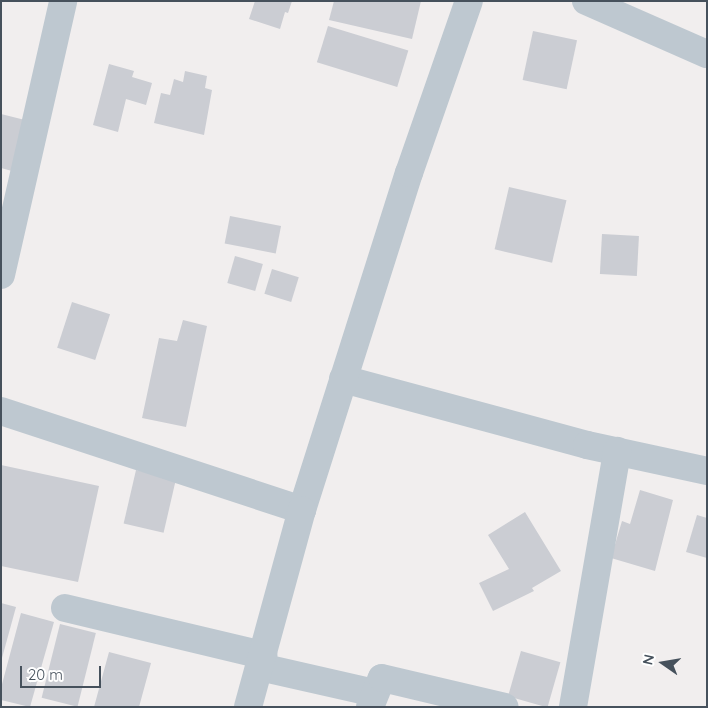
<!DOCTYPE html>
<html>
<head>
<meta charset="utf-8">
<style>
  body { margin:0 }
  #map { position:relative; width:708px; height:708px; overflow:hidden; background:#f1eeee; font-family:Quicksand,sans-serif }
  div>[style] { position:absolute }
  .building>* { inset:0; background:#cbcdd3; transform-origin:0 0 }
  .minor>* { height:28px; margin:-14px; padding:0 14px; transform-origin:14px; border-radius:14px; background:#bec8d0 }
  span { translate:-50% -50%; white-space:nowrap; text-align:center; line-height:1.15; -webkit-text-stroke:4.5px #fff; paint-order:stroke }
  .frame { position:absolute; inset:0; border:2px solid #46515c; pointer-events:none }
  .north { position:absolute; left:638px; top:638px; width:50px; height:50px; -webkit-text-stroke:4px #fff; paint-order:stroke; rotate:283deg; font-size:14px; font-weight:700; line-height:20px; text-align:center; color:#46515c }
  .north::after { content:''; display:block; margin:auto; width:18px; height:22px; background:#46515c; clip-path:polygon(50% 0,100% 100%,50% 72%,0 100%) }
  .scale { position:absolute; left:20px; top:666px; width:81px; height:22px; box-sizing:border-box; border:2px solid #46515c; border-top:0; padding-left:6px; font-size:15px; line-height:18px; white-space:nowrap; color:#46515c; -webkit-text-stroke:4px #fff; paint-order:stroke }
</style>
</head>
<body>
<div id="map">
  <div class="building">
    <i style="clip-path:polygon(255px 1px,292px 1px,288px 13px,285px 12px,280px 29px,249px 19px)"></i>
    <i style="clip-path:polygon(334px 1px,421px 1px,412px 39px,329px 20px)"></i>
    <i style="left:328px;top:26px;width:84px;height:38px;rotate:17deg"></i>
    <i style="left:533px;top:31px;width:45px;height:50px;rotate:12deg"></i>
    <i style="clip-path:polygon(109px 64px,134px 71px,132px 77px,152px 83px,146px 105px,126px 99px,118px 132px,93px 125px)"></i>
    <i style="clip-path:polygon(185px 71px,207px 76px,205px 88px,212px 90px,204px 135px,154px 123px,161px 93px,170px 95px,174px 79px,183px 82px)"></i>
    <i style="clip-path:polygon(1px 114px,25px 120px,12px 171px,1px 168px)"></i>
    <i style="left:509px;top:187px;width:59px;height:64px;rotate:13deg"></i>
    <i style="left:230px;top:216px;width:52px;height:28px;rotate:11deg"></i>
    <i style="left:602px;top:234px;width:37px;height:40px;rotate:3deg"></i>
    <i style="left:235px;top:256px;width:29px;height:28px;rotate:16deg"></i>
    <i style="left:272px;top:269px;width:28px;height:26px;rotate:17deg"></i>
    <i style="left:72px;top:302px;width:40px;height:48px;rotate:18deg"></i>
    <i style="clip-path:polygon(183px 320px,207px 326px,186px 427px,142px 418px,159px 338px,177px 341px)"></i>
    <i style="clip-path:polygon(1px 465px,99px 486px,78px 582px,1px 566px)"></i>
    <i style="left:136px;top:470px;width:41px;height:55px;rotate:13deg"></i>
    <i style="clip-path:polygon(640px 490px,673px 500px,655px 571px,611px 558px,622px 521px,630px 524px)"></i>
    <i style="clip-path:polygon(525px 512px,561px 571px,532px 588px,534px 591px,493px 611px,479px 583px,509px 569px,488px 535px)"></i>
    <i style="clip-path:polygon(697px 515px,707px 518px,707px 558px,686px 552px)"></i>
    <i style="clip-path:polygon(1px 603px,16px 607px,2px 658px,1px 658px)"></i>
    <i style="clip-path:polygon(21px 613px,54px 622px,30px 707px,1px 700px,1px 688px)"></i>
    <i style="left:60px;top:624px;width:37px;height:76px;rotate:14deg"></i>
    <i style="left:521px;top:651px;width:41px;height:47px;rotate:16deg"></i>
    <i style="clip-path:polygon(109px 652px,151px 663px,139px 707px,94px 707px)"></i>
  </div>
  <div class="minor">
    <i style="left:586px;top:1px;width:132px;rotate:23.7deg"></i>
    <i style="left:1px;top:275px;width:281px;rotate:-77.2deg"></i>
    <i style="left:343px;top:379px;width:253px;rotate:15.1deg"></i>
    <i style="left:587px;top:445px;width:123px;rotate:12.2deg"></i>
    <i style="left:1px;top:411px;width:317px;rotate:18.2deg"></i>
    <i style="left:302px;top:510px;width:354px;rotate:-72.4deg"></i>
    <i style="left:409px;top:173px;width:182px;rotate:-70.8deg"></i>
    <i style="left:65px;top:608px;width:204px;rotate:13.4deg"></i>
    <i style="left:260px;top:667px;width:117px;rotate:12.8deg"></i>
    <i style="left:248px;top:707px;width:204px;rotate:-74.7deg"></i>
    <i style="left:370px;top:707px;width:31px;rotate:-68deg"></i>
    <i style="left:382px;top:678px;width:126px;rotate:13.3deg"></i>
    <i style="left:573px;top:707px;width:260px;rotate:-80.2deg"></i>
  </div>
  <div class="frame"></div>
  <div class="north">N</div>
  <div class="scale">20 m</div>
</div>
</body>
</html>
